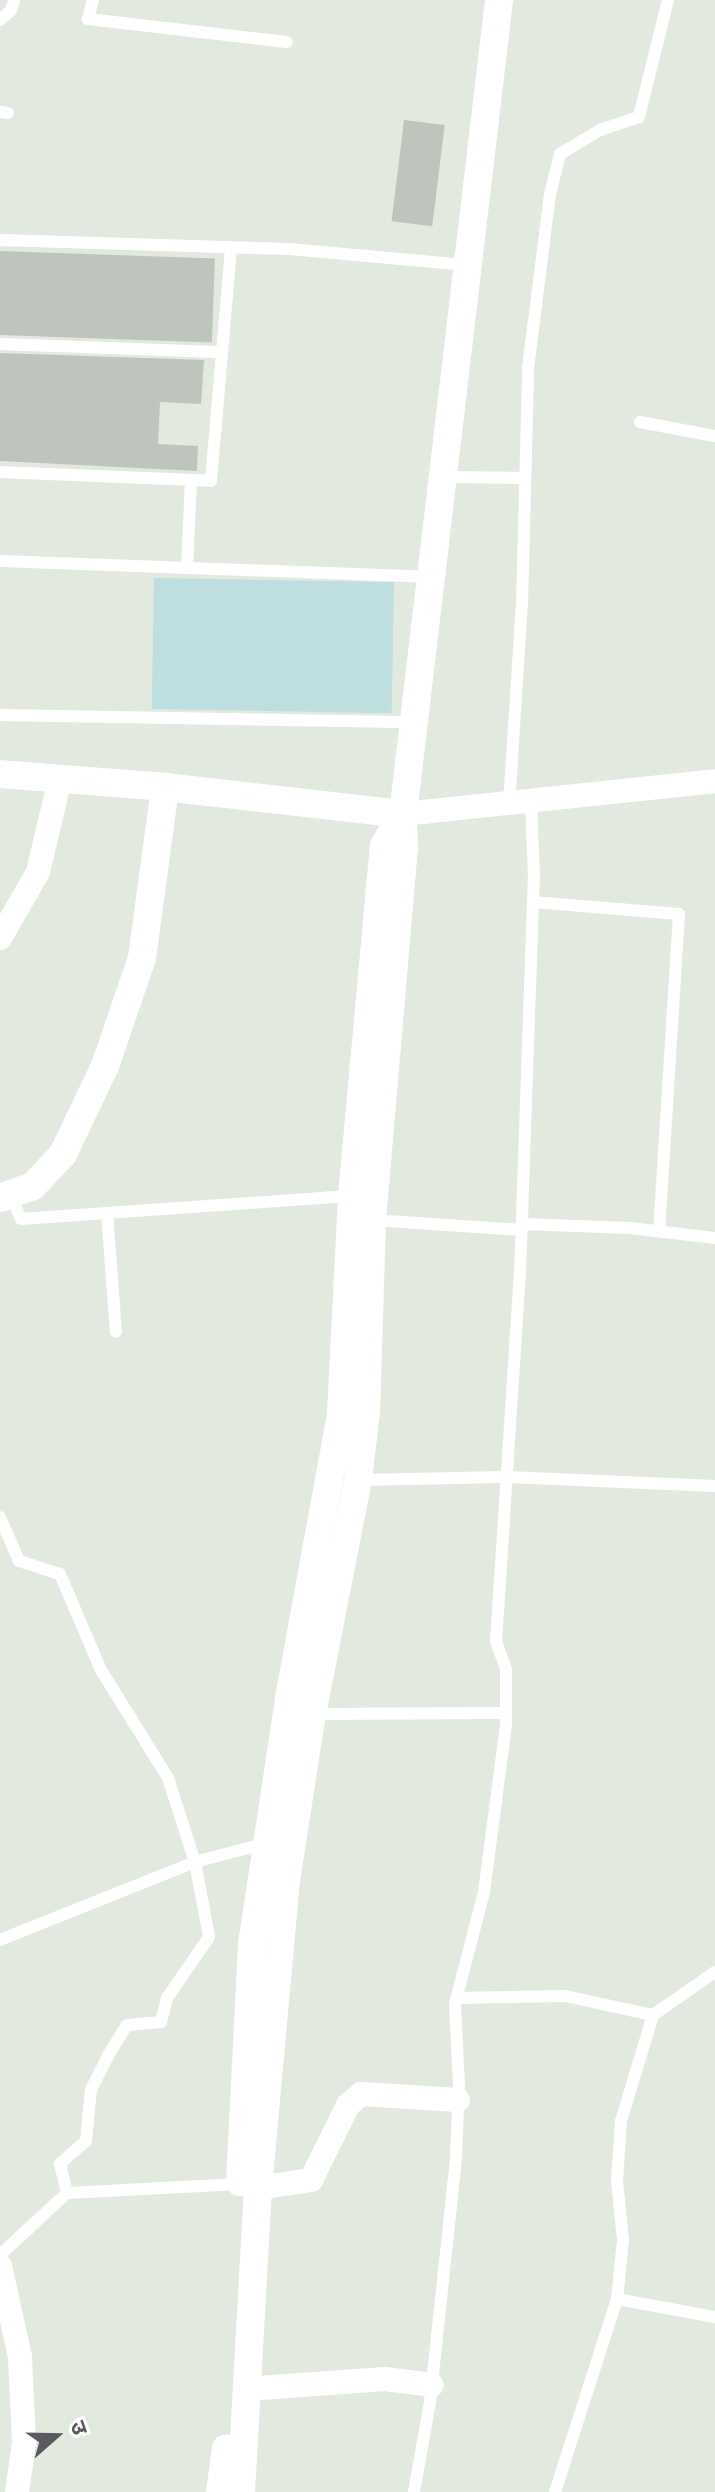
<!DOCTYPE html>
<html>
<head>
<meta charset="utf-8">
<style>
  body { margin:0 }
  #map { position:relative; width:715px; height:2492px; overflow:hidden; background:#e2eae0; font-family:"Fira Sans Condensed","Noto Sans Devanagari",sans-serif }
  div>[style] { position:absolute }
  .green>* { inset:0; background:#bededf; transform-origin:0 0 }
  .building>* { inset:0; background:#bec5bc; transform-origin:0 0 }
  .service>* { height:12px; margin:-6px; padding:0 6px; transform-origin:6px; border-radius:6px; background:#fff }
  .minor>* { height:24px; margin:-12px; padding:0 12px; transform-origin:12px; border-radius:12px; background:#fff }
  .tertiary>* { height:28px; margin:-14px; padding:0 14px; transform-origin:14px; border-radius:14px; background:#fff }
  span { translate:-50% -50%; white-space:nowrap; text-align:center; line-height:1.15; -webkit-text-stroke:6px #fff; paint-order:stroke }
  .north { position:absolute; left:16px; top:2396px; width:80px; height:80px; -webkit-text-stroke:6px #fff; paint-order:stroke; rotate:70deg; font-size:22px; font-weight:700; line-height:32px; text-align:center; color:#5c595f }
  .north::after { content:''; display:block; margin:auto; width:28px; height:36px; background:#5c595f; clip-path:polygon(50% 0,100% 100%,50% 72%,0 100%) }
</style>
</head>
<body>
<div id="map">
  <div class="green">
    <i style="left:154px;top:578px;width:240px;height:131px;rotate:1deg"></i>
  </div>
  <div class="building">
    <i style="left:404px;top:120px;width:41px;height:102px;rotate:7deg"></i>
    <i style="left:0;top:251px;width:215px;height:84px;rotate:2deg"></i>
    <i style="clip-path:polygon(0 353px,204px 360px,201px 404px,160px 402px,158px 444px,198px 446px,197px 471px,0 461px)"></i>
  </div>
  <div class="service">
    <i style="left:93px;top:0;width:20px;rotate:105deg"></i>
    <i style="left:88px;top:19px;width:200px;rotate:6.6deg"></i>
    <i style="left:0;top:20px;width:15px;rotate:-42deg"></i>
    <i style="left:11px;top:10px;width:10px;rotate:-73deg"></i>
    <i style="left:0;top:112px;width:8px;rotate:7deg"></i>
    <i style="left:0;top:240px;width:290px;rotate:1.8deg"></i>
    <i style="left:290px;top:249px;width:178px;rotate:5.2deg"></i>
    <i style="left:0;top:344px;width:222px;rotate:2.1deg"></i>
    <i style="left:640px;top:422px;width:76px;rotate:10.6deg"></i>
    <i style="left:0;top:472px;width:211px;rotate:2.4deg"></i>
    <i style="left:211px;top:481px;width:234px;rotate:-85.1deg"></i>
    <i style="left:442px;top:477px;width:83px;rotate:0.7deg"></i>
    <i style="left:0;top:561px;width:429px;rotate:2.1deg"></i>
    <i style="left:187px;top:568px;width:88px;rotate:-87.4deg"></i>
    <i style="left:0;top:715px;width:412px;rotate:1deg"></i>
    <i style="left:509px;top:804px;width:199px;rotate:-86.3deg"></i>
    <i style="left:522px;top:605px;width:237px;rotate:-88.5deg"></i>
    <i style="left:528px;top:368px;width:175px;rotate:-82.8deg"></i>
    <i style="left:550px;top:194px;width:41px;rotate:-76deg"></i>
    <i style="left:560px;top:154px;width:47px;rotate:-31deg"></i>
    <i style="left:600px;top:130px;width:41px;rotate:-18.4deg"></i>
    <i style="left:639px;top:117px;width:121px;rotate:-76.1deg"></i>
    <i style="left:533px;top:902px;width:146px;rotate:4.7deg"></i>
    <i style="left:679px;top:914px;width:318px;rotate:93.6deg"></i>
    <i style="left:10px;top:1194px;width:27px;rotate:66deg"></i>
    <i style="left:21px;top:1219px;width:332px;rotate:-4deg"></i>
    <i style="left:107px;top:1213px;width:119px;rotate:85.7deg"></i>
    <i style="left:372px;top:1220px;width:149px;rotate:3.8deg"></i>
    <i style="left:522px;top:1224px;width:108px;rotate:2.1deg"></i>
    <i style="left:630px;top:1228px;width:86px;rotate:6.7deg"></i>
    <i style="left:358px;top:1480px;width:148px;rotate:-1.2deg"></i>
    <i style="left:506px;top:1477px;width:209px;rotate:2.5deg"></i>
    <i style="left:0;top:1517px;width:48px;rotate:66.6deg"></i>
    <i style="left:19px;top:1561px;width:43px;rotate:17.6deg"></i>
    <i style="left:60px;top:1574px;width:104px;rotate:66.9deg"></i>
    <i style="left:101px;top:1670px;width:127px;rotate:58.2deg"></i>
    <i style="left:168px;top:1778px;width:88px;rotate:72.2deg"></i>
    <i style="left:195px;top:1862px;width:76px;rotate:79.4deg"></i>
    <i style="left:209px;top:1937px;width:74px;rotate:124.5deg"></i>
    <i style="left:167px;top:1998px;width:25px;rotate:104deg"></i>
    <i style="left:161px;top:2022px;width:34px;rotate:175deg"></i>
    <i style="left:127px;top:2025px;width:36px;rotate:122deg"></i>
    <i style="left:108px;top:2056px;width:37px;rotate:117deg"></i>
    <i style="left:91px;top:2089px;width:52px;rotate:95.5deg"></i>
    <i style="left:86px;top:2141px;width:35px;rotate:139deg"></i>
    <i style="left:60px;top:2164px;width:30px;rotate:76deg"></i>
    <i style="left:313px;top:1714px;width:193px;rotate:-0.3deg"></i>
    <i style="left:0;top:1940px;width:210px;rotate:-21.8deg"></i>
    <i style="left:195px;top:1862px;width:74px;rotate:-14.8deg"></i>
    <i style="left:456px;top:1998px;width:109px;rotate:-1.1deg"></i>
    <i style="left:565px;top:1996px;width:90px;rotate:12.2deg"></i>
    <i style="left:653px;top:2015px;width:75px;rotate:-34.7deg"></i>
    <i style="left:0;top:2255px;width:91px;rotate:-42.8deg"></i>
    <i style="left:67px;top:2193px;width:173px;rotate:-3deg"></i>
    <i style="left:617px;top:2299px;width:100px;rotate:10.4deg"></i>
    <i style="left:414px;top:2492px;width:91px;rotate:-79.9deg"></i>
    <i style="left:430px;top:2402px;width:246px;rotate:-83.9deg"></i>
    <i style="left:456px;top:2157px;width:71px;rotate:-87.6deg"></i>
    <i style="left:459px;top:2086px;width:82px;rotate:-92.8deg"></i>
    <i style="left:455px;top:2004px;width:116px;rotate:-75.5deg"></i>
    <i style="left:484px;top:1892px;width:169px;rotate:-82.5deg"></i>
    <i style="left:506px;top:1724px;width:55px;rotate:-90deg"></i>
    <i style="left:506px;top:1669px;width:29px;rotate:-110deg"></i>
    <i style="left:496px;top:1642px;width:369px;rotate:-86.3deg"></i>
    <i style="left:520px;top:1274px;width:397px;rotate:-88deg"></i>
    <i style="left:534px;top:877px;width:75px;rotate:-92.3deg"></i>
    <i style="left:555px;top:2492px;width:203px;rotate:-72.2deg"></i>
    <i style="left:617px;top:2299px;width:59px;rotate:-84.2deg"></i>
    <i style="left:623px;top:2240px;width:59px;rotate:-95.8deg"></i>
    <i style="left:617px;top:2181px;width:60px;rotate:-86.2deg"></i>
    <i style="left:621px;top:2121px;width:111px;rotate:-73.2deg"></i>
  </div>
  <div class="minor">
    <i style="left:403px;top:814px;width:314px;rotate:-6deg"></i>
    <i style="left:0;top:938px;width:76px;rotate:-60.1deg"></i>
    <i style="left:38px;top:872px;width:96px;rotate:-76.7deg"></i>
    <i style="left:258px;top:2188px;width:54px;rotate:-8.6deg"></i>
    <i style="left:311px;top:2180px;width:84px;rotate:-63.7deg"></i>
    <i style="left:348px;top:2105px;width:17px;rotate:-40deg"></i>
    <i style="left:361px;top:2094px;width:97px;rotate:3.5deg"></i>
    <i style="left:0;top:2266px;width:93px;rotate:77.6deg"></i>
    <i style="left:20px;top:2357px;width:86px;rotate:87.3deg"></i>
    <i style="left:24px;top:2443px;width:49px;rotate:98.1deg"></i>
    <i style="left:245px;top:2389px;width:140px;rotate:-4.1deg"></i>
    <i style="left:385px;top:2379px;width:47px;rotate:7.3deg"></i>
  </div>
  <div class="tertiary">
    <i style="left:0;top:774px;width:166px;rotate:4.5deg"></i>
    <i style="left:165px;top:787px;width:240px;rotate:6.5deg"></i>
    <i style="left:0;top:1198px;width:35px;rotate:-20deg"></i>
    <i style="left:33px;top:1186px;width:44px;rotate:-46.8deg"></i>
    <i style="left:63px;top:1154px;width:98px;rotate:-64.5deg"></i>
    <i style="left:105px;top:1066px;width:114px;rotate:-71.1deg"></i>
    <i style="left:142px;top:958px;width:173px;rotate:-82.3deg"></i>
    <i style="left:240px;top:2182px;width:238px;rotate:-87.1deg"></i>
    <i style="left:252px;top:1944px;width:249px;rotate:-81.4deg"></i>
    <i style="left:289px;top:1698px;width:289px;rotate:-79.6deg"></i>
    <i style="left:341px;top:1414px;width:218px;rotate:-87.1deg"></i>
    <i style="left:352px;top:1196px;width:351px;rotate:-84.8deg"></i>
    <i style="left:384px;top:846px;width:37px;rotate:-61deg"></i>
    <i style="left:220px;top:2492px;width:44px;rotate:-82.2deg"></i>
    <i style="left:241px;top:2492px;width:304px;rotate:-86.8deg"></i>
    <i style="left:258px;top:2188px;width:308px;rotate:-84.8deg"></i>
    <i style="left:286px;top:1881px;width:169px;rotate:-81.2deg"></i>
    <i style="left:312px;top:1714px;width:238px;rotate:-78.9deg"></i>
    <i style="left:358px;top:1480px;width:68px;rotate:-83.3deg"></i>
    <i style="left:366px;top:1412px;width:192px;rotate:-88.2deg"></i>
    <i style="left:372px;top:1220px;width:372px;rotate:-85.1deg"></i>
    <i style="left:404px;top:849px;width:35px;rotate:-92deg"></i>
    <i style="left:403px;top:814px;width:820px;rotate:-83.27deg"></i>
  </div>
  <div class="north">उ</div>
</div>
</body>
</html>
